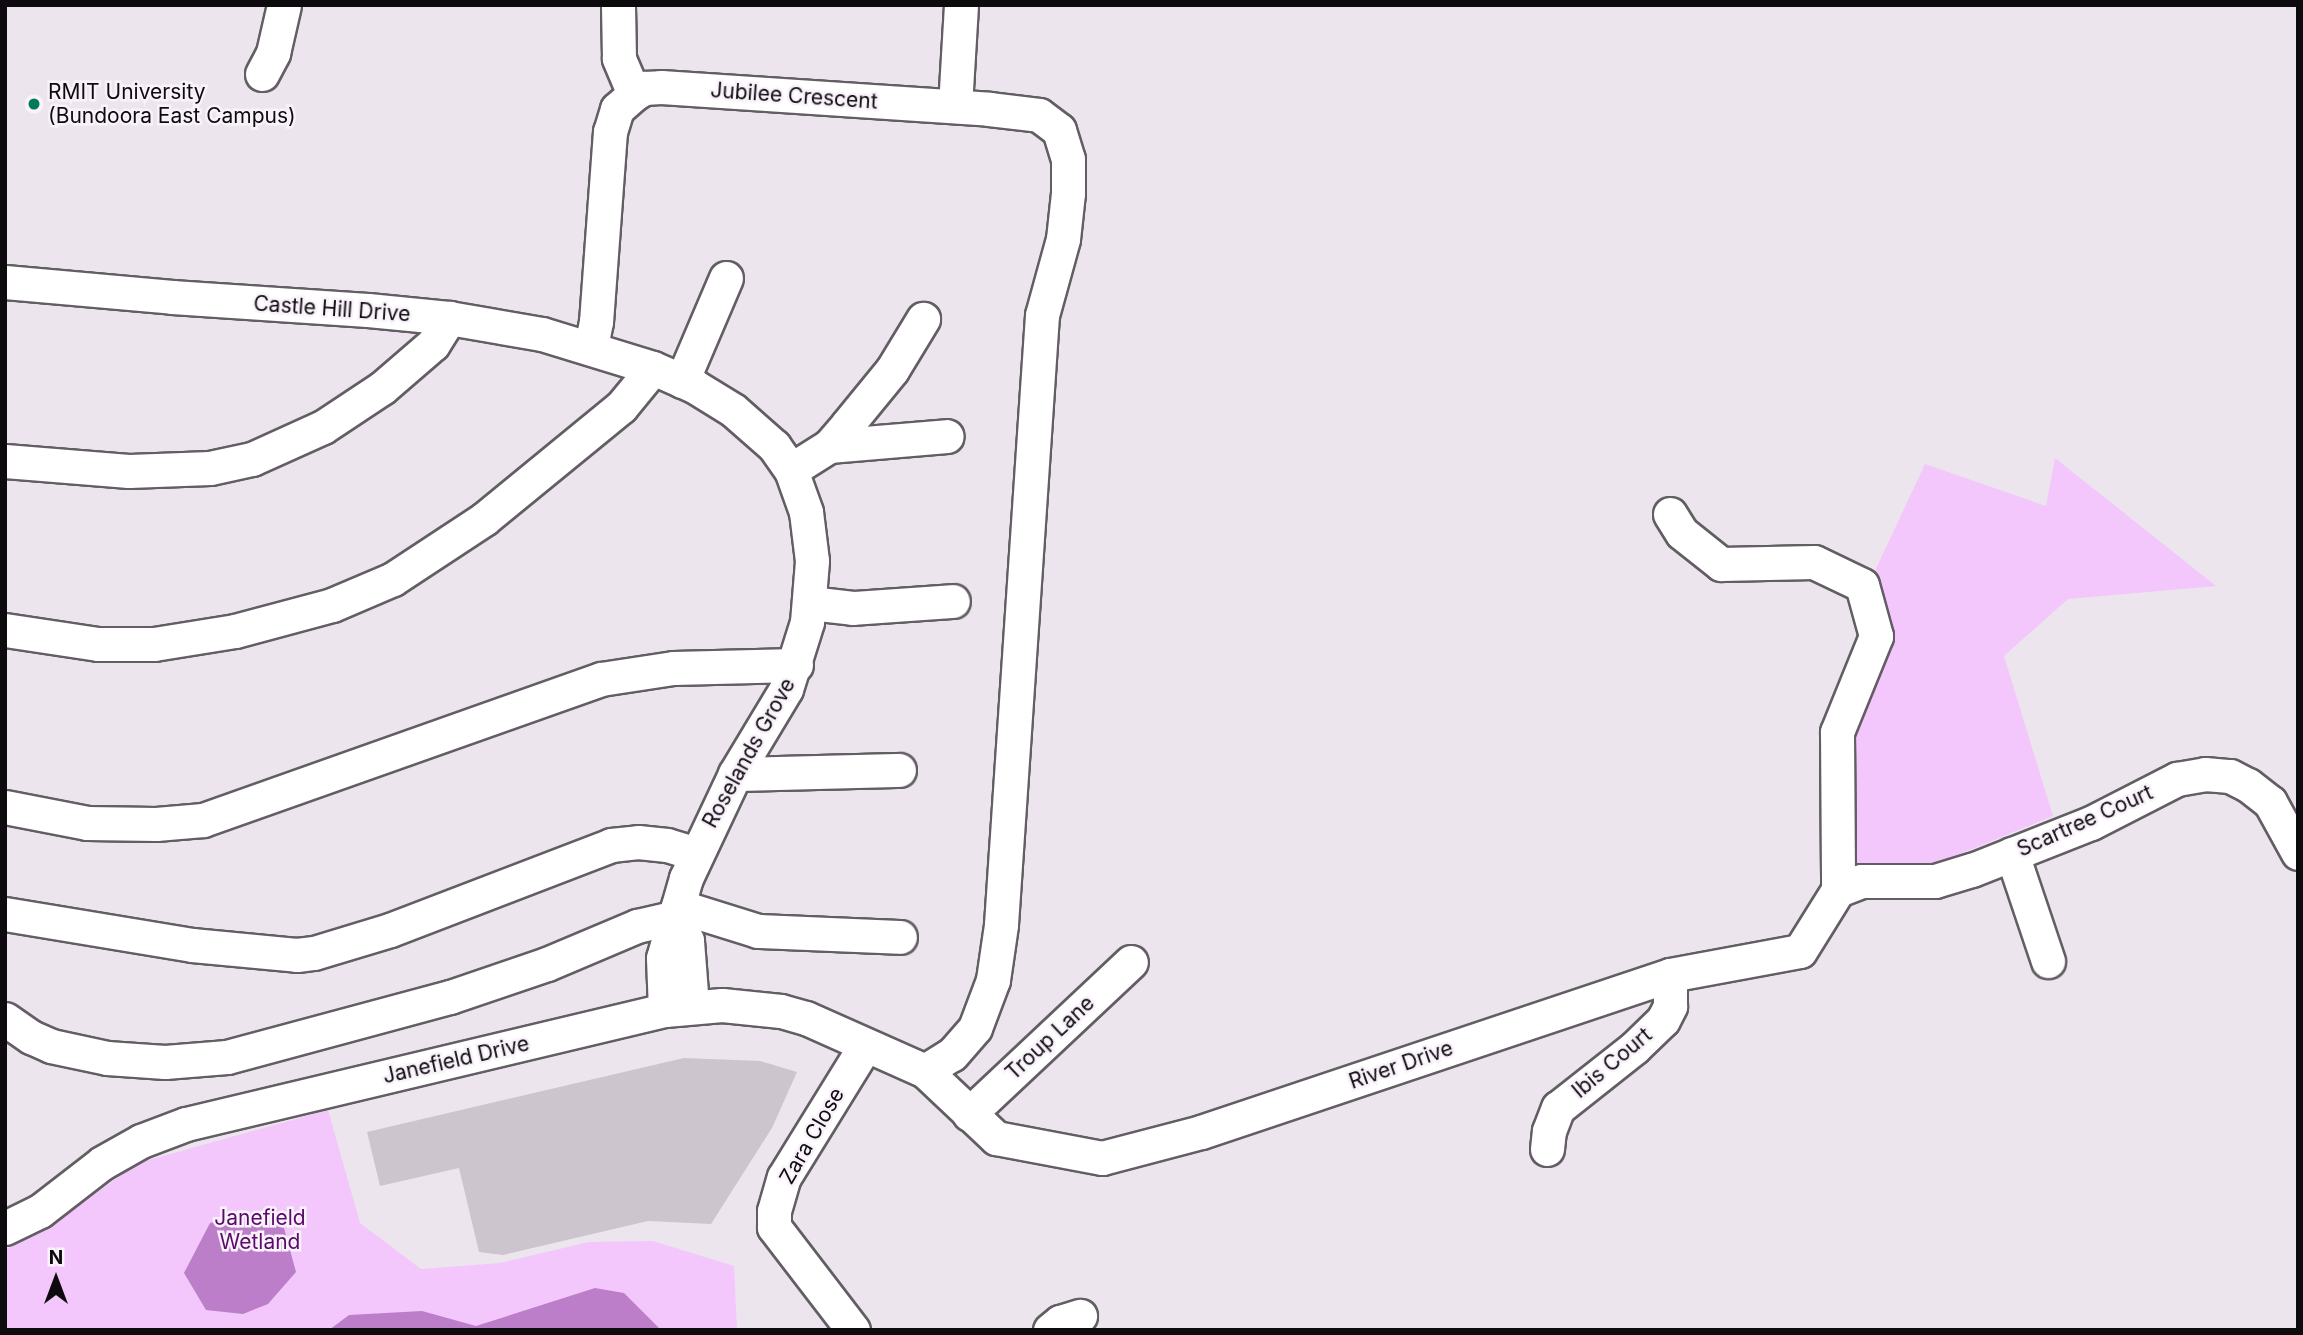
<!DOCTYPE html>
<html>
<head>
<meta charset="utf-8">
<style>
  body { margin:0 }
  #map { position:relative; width:2303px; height:1335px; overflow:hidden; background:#ece5ee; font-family:Inter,sans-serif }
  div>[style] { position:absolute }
  .green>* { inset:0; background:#f3c7fc }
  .water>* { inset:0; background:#bc7ec9 }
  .building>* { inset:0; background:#ccc5cd }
  .roads { filter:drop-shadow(2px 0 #635d64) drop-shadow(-2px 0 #635d64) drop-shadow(0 2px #635d64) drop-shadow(0 -2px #635d64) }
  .minor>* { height:33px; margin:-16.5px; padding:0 16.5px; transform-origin:16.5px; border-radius:16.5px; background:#fff }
  .dots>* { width:19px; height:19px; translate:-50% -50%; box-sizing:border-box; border:4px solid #f9f2fb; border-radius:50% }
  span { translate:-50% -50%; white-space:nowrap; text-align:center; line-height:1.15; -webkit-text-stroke:5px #f9f2fb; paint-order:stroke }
  .poi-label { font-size:21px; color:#0d0b0e }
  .left { translate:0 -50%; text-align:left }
  .street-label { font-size:21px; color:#0d0b0e }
  .park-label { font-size:21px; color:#5b0a6a }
  .frame { position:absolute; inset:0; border:7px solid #0d0b0e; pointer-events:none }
  .north { position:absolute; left:21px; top:1244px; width:70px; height:70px; -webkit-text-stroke:5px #f9f2fb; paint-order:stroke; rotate:0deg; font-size:19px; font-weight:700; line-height:28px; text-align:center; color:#0d0b0e }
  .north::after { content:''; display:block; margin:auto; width:24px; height:32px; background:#0d0b0e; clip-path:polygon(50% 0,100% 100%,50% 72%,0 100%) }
</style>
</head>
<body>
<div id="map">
  <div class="green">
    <i style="clip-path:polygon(2055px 458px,2216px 586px,2068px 599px,2004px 656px,2053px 816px,1923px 869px,1854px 865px,1852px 728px,1885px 639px,1874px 573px,1925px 464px,2046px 506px)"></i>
    <i style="clip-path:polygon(328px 1110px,360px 1223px,421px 1269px,500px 1263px,589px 1242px,653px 1241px,734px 1266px,737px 1330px,5px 1330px,5px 1250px,43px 1231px,138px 1163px)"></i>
  </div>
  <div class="water">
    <i style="clip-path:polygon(251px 1214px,284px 1228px,296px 1272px,268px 1304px,243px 1314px,206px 1310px,184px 1273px,210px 1223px)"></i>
    <i style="clip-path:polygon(595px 1288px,624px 1293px,661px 1330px,329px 1330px,349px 1315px,422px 1311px,476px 1326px)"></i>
  </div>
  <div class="building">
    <i style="clip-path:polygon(684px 1058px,760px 1061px,797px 1072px,772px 1128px,711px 1224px,648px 1221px,503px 1255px,479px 1252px,459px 1168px,380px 1186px,367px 1132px)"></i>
  </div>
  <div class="roads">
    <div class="minor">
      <i style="left:262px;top:74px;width:24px;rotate:-62deg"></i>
      <i style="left:273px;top:53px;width:49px;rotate:-77.1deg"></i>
      <i style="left:634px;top:94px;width:12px;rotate:-31deg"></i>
      <i style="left:644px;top:88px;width:17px;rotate:-3deg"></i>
      <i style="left:661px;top:87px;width:329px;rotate:3.8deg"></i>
      <i style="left:989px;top:109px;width:50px;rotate:6.8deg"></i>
      <i style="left:1039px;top:115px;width:25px;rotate:37deg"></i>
      <i style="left:1059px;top:130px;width:30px;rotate:73deg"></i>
      <i style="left:1068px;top:159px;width:34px;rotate:90deg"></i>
      <i style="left:1068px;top:193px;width:46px;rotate:96.2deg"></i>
      <i style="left:1063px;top:239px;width:79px;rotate:105.4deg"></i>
      <i style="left:1042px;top:315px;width:611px;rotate:93.85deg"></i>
      <i style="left:1001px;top:925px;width:56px;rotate:98.3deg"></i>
      <i style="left:993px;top:980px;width:51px;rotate:110.6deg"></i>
      <i style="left:975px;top:1028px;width:35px;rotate:131deg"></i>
      <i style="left:952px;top:1054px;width:32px;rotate:148deg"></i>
      <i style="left:925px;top:1071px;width:98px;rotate:43.3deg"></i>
      <i style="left:996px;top:1138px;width:108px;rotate:10.7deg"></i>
      <i style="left:1102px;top:1158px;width:102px;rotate:-14.7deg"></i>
      <i style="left:1201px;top:1132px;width:495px;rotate:-18.5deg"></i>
      <i style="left:1670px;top:975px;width:132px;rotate:-10.5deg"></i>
      <i style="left:1800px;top:951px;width:72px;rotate:-58.1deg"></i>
      <i style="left:955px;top:106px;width:101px;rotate:-86.6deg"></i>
      <i style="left:5px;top:282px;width:168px;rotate:5.1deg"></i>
      <i style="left:172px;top:297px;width:196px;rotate:3.8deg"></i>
      <i style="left:368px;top:310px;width:81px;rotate:5.6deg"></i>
      <i style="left:449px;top:318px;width:94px;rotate:9.8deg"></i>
      <i style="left:542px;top:334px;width:116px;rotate:17deg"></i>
      <i style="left:653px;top:368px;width:45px;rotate:23.7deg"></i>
      <i style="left:694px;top:386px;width:46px;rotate:31.6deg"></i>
      <i style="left:733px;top:410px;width:55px;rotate:41.3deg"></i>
      <i style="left:774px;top:446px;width:29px;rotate:55deg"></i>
      <i style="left:791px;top:470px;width:45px;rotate:70.3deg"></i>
      <i style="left:806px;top:512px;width:49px;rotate:83deg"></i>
      <i style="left:812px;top:561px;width:61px;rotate:94.7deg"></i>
      <i style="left:807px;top:622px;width:70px;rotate:107.4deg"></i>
      <i style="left:786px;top:689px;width:99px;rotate:121deg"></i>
      <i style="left:735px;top:774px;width:115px;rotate:115.2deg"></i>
      <i style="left:686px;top:878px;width:83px;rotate:106deg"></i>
      <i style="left:663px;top:958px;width:52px;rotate:87.8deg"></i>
      <i style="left:591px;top:347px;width:25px;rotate:-79deg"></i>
      <i style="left:596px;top:322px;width:191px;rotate:-85.8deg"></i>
      <i style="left:610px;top:132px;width:24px;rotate:-73deg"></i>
      <i style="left:617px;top:109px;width:23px;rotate:-41deg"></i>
      <i style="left:634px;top:94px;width:39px;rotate:-113deg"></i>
      <i style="left:619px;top:58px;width:53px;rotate:-91.1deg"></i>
      <i style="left:682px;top:381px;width:112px;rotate:-66.9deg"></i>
      <i style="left:829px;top:446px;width:118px;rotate:-4.8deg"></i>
      <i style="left:5px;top:461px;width:124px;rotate:4.6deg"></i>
      <i style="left:129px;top:471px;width:81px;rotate:-2.1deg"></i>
      <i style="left:210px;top:468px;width:43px;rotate:-12.1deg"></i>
      <i style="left:252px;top:459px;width:78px;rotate:-24.3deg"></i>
      <i style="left:323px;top:427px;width:71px;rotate:-33.5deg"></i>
      <i style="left:382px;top:388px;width:67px;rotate:-40.8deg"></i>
      <i style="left:433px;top:344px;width:31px;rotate:-58deg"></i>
      <i style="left:791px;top:470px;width:45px;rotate:-32.3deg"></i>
      <i style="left:829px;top:446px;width:28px;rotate:-49deg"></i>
      <i style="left:847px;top:425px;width:71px;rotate:-50.7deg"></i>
      <i style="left:892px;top:370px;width:60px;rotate:-58.7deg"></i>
      <i style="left:1670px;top:514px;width:22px;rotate:58deg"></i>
      <i style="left:1682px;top:533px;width:50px;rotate:38.5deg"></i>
      <i style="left:1721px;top:564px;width:93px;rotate:-1.2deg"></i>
      <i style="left:1814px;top:562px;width:53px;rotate:25.6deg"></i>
      <i style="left:1862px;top:585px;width:53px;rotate:74.6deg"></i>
      <i style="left:1876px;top:636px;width:104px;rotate:112.1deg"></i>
      <i style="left:1837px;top:732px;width:158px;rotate:89.6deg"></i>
      <i style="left:810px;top:603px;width:43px;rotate:6.6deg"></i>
      <i style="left:853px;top:608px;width:100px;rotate:-4deg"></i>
      <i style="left:5px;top:630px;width:94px;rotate:8.6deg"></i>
      <i style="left:98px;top:644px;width:56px"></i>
      <i style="left:154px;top:644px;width:82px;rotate:-9.1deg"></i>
      <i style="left:235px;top:631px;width:100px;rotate:-15deg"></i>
      <i style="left:332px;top:605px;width:66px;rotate:-23.1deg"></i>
      <i style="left:393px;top:579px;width:109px;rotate:-33.4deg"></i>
      <i style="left:484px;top:519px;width:177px;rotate:-39.3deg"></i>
      <i style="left:621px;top:407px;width:50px;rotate:-50.6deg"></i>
      <i style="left:735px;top:774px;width:164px;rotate:-1.4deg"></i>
      <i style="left:5px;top:807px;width:84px;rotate:11deg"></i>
      <i style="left:87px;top:823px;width:69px;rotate:0.8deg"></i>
      <i style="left:156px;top:824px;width:47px;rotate:-4.9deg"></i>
      <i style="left:203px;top:820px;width:422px;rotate:-19.5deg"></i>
      <i style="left:601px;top:679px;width:73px;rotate:-8.7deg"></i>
      <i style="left:673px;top:668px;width:123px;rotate:-1.4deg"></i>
      <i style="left:2012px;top:854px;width:113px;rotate:71.4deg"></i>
      <i style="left:1838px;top:890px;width:25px;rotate:-21deg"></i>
      <i style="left:1861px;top:881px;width:74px"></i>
      <i style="left:1935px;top:881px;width:39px;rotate:-17deg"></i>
      <i style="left:1972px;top:870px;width:128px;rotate:-21.6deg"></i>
      <i style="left:2091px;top:823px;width:97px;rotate:-27.1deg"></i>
      <i style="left:2177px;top:779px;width:28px;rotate:-10deg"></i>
      <i style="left:2205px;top:774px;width:25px;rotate:5deg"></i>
      <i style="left:2230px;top:776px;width:20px;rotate:27deg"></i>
      <i style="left:2248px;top:785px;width:28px;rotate:38deg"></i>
      <i style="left:2270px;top:802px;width:58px;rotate:61.2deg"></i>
      <i style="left:678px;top:906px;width:84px;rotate:17.4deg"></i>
      <i style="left:758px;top:931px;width:142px;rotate:2.4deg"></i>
      <i style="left:5px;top:914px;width:190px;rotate:9.4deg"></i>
      <i style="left:192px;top:945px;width:105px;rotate:5.4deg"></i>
      <i style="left:297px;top:955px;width:17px;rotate:-7deg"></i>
      <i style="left:314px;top:953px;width:79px;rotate:-16.8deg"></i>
      <i style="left:390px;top:930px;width:237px;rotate:-21deg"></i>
      <i style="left:611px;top:845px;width:27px;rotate:-6deg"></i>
      <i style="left:638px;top:842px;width:29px;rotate:6deg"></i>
      <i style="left:667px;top:845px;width:31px;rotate:17deg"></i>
      <i style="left:676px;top:917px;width:26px;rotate:65deg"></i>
      <i style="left:687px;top:941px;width:65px;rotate:85.6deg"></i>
      <i style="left:5px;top:1019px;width:32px;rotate:35deg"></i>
      <i style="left:31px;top:1037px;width:22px;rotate:24deg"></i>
      <i style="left:51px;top:1046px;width:57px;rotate:12.1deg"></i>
      <i style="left:107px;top:1058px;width:58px;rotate:3.9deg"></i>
      <i style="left:165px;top:1062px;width:62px;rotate:-4.6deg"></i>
      <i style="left:227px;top:1057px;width:231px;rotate:-15.1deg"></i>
      <i style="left:450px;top:997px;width:102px;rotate:-18.8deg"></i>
      <i style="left:547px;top:964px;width:98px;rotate:-22.9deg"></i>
      <i style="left:637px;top:926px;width:40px;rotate:-13deg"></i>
      <i style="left:969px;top:1114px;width:222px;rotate:-43.2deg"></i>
      <i style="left:1547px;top:1149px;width:18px;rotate:-84deg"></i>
      <i style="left:1549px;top:1131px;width:25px;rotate:-69deg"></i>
      <i style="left:1558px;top:1108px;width:97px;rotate:-38.3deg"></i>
      <i style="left:1634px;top:1048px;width:40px;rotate:-44deg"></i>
      <i style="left:1663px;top:1020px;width:16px;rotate:-63deg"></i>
      <i style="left:1670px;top:1006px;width:31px;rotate:-90deg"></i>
      <i style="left:5px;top:1228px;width:39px;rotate:-26deg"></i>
      <i style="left:40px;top:1211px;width:78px;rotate:-37.7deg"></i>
      <i style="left:102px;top:1163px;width:45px;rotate:-29.4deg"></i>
      <i style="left:141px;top:1141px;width:48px;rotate:-20.7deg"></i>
      <i style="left:186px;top:1124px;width:492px;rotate:-13.4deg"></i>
      <i style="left:665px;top:1010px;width:57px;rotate:-5deg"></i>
      <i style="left:722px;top:1005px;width:59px;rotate:5.8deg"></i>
      <i style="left:781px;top:1011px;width:26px;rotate:16deg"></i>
      <i style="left:806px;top:1018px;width:130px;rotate:24deg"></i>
      <i style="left:853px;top:1330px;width:130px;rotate:-127.5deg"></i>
      <i style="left:774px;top:1227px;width:16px;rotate:-90deg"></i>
      <i style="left:774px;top:1211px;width:35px;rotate:-74deg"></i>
      <i style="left:784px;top:1177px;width:154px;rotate:-58.3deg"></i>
      <i style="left:1050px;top:1330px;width:13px;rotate:-39deg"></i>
      <i style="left:1060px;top:1322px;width:21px;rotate:-17deg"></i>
    </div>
  </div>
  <div class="dots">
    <i style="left:34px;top:104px;background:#007a57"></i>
  </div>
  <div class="poi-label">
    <span class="left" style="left:48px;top:104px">RMIT University<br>(Bundoora East Campus)</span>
  </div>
  <div class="street-label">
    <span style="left:794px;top:96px;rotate:4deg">Jubilee Crescent</span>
    <span style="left:332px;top:309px;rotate:4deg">Castle Hill Drive</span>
    <span style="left:749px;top:753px;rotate:-61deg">Roselands Grove</span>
    <span style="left:2085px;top:821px;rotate:-24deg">Scartree Court</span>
    <span style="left:1050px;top:1038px;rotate:-43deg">Troup Lane</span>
    <span style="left:456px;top:1060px;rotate:-13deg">Janefield Drive</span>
    <span style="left:1612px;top:1063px;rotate:-40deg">Ibis Court</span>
    <span style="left:1401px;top:1065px;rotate:-19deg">River Drive</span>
    <span style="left:812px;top:1136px;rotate:-60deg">Zara Close</span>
  </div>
  <div class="park-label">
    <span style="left:260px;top:1230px">Janefield<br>Wetland</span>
  </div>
  <div class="frame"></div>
  <div class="north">N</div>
</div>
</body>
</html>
